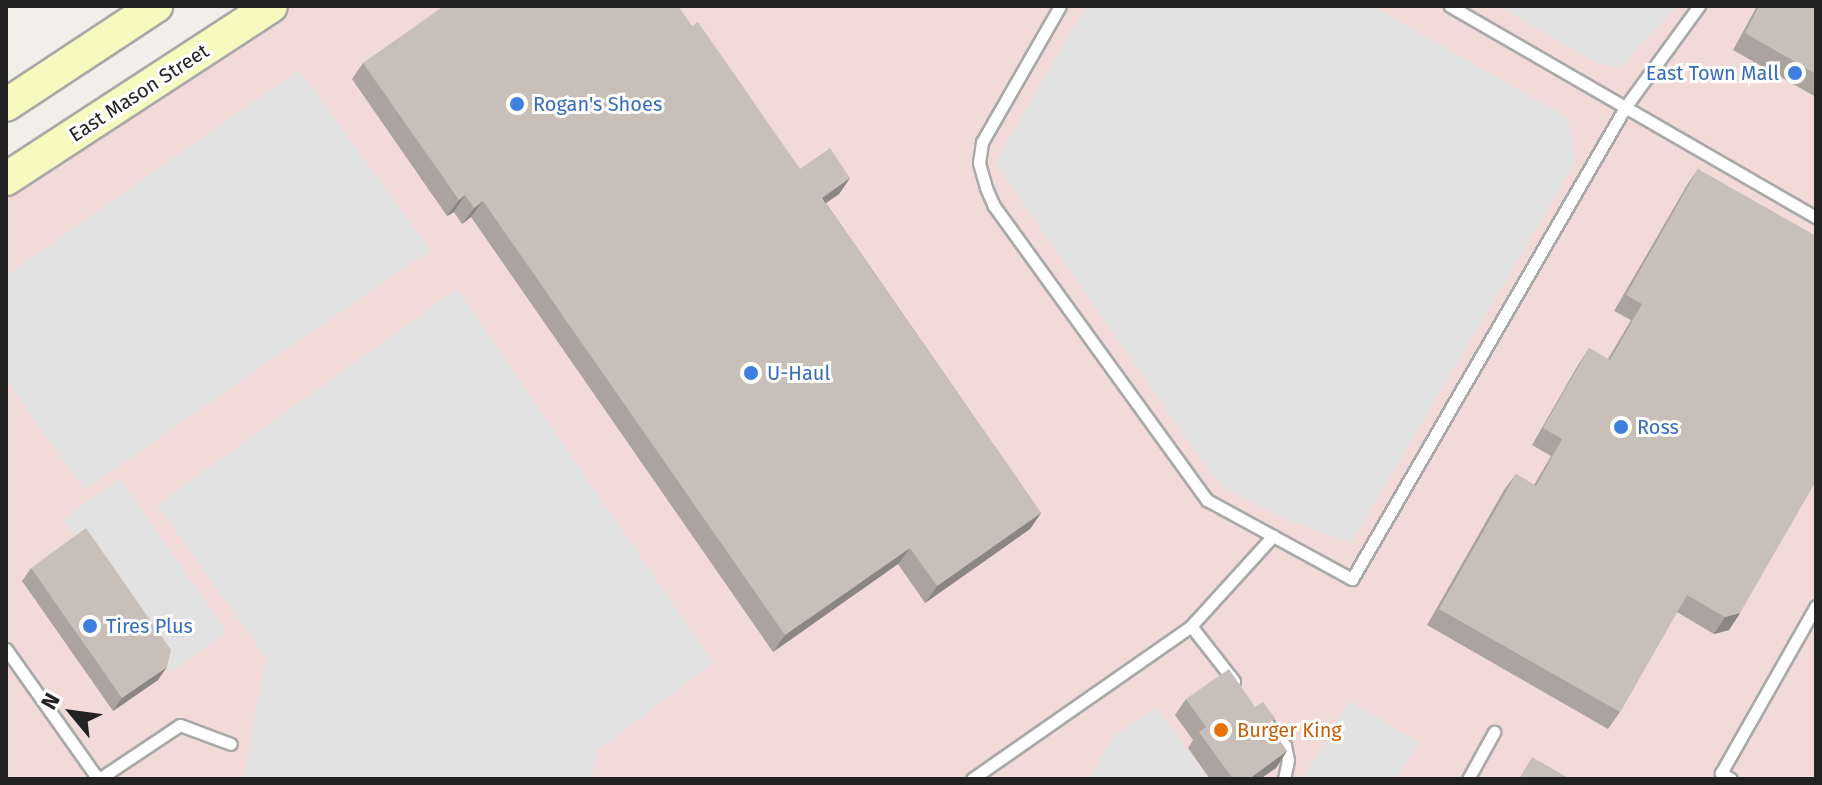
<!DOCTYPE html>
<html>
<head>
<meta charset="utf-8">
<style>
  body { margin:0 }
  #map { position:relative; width:1822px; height:785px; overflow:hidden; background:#f2efe9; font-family:"Fira Sans",sans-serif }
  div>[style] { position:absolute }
  .commercial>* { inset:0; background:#f2dad9 }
  .parking>* { inset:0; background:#e2e2e2; transform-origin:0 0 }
  .roads { filter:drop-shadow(2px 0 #a9a9a9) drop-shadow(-2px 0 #a9a9a9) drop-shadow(0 2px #a9a9a9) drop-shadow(0 -2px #a9a9a9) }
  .lane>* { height:11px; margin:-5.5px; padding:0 5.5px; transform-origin:5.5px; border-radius:5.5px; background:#fff }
  .secondary>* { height:32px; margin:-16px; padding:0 16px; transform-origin:16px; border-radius:16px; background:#f7fabf }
  .wall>* { inset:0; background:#aba49e }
  .shaded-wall>* { inset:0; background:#8b8681 }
  .building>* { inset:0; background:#c7bfb8 }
  .dots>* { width:22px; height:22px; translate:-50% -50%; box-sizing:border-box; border:4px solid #fff; border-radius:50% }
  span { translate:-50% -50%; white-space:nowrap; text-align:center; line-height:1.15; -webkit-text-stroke:6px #fff; paint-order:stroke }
  .shop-label { font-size:20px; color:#366cbe }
  .right { translate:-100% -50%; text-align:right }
  .left { translate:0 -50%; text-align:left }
  .street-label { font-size:20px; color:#222 }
  .food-label { font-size:20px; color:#c56008 }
  .frame { position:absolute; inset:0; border:8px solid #222; pointer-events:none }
  .north { position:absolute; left:32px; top:673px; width:80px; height:80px; -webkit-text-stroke:6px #fff; paint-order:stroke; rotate:299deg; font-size:22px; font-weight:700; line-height:32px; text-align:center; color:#222 }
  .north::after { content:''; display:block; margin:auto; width:28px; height:36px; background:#222; clip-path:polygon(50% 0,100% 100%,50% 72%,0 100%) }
</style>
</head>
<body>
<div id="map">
  <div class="commercial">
    <i style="clip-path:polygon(271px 6px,1816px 6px,1816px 779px,6px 779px,6px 179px)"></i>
  </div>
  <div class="parking">
    <i style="clip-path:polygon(1086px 6px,1372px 6px,1568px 118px,1575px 163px,1351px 543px,1284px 519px,1226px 488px,1211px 474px,995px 163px)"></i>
    <i style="clip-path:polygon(1498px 6px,1677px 6px,1620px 67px,1599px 64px)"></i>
    <i style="clip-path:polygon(299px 70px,430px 250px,84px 490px,6px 380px,6px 276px)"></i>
    <i style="clip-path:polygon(457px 289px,713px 663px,596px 752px,592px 779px,243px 779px,266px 658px,157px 505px)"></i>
    <i style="left:120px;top:479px;width:187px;height:70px;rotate:55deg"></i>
    <i style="clip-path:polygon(1349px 701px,1419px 742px,1397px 779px,1302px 779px)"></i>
    <i style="clip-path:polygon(1157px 707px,1208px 779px,1089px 779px,1113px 737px)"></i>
  </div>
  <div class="roads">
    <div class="lane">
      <i style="left:1060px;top:6px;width:157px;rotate:119.8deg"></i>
      <i style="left:982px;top:142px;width:21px;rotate:98deg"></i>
      <i style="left:979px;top:163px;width:26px;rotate:74deg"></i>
      <i style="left:986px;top:188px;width:20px;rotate:66deg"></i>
      <i style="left:994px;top:206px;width:363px;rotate:54.1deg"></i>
      <i style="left:1207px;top:500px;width:75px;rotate:28.6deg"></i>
      <i style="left:1450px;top:6px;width:422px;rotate:30deg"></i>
      <i style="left:1191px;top:626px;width:70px;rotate:52deg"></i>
      <i style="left:6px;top:649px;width:159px;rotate:54.7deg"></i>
      <i style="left:1262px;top:717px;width:36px;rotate:51deg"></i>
      <i style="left:1285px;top:745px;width:15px;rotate:79deg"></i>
      <i style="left:1288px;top:760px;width:19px;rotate:102deg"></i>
      <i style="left:99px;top:779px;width:97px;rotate:-33.7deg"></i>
      <i style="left:180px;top:725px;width:54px;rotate:20.4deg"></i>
      <i style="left:972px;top:779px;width:267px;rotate:-34.9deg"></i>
      <i style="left:1191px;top:626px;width:122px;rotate:-47.7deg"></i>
      <i style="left:1273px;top:536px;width:90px;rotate:28.6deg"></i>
      <i style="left:1352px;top:579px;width:547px;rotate:-59.92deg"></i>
      <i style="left:1626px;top:106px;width:124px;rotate:-53.9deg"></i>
      <i style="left:1468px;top:779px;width:54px;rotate:-61deg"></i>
      <i style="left:1731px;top:779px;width:12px;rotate:-149deg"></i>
      <i style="left:1721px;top:773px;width:192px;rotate:-60.4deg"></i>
    </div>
    <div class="secondary">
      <i style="left:6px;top:105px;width:180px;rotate:-33.4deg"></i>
      <i style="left:6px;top:179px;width:316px;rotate:-33.1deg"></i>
    </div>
  </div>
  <div class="wall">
    <i style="clip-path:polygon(1757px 6px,1816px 6px,1816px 97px,1733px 50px)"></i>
    <i style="clip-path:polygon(692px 26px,800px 169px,850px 178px,839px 194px,826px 203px,1041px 513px,1030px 529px,925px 603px,898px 564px,773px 652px,471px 217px,462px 224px,454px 212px,447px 216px,352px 79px,363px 63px)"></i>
    <i style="clip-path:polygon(1698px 169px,1740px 613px,1729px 630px,1714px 634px,1677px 612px,1620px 712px,1608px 729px,1427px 625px,1504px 490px,1516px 474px,1534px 485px,1551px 456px,1532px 445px,1578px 365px,1589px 348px,1608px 359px,1631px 320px,1614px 311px,1687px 185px)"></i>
    <i style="clip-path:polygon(31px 568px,158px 680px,113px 711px,22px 581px)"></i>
    <i style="clip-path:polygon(1186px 699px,1270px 727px,1287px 751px,1276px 768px,1260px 779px,1210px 779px,1188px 748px,1193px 740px,1175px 715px)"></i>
  </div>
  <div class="shaded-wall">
    <i style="clip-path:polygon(850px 178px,839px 194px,810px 214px,822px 198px)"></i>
    <i style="clip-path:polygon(465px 195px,454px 212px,447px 216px,459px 200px)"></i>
    <i style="clip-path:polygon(483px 201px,471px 217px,462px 224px,474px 208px)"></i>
    <i style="clip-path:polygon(1041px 513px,1030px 529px,925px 603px,937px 586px)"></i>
    <i style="clip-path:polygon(910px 548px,898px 564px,773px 652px,785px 635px)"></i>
    <i style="clip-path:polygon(1740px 613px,1729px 630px,1714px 634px,1725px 617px)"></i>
    <i style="clip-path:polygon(167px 667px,158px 680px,113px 711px,122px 698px)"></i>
    <i style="clip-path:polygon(1287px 751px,1276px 768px,1260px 779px,1249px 779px)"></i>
  </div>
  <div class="building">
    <i style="clip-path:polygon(444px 6px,678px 6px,692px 26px,698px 22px,800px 169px,830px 148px,850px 178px,822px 198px,1041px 513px,937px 586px,910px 548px,785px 635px,483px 201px,474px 208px,465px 195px,459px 200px,363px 63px)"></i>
    <i style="clip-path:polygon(1759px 6px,1816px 6px,1816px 74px,1745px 33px)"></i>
    <i style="clip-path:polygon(1698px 169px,1816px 236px,1816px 481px,1740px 613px,1725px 617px,1687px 595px,1620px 712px,1439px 609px,1516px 474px,1536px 486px,1562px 439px,1543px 428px,1589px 348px,1610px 360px,1642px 304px,1626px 295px)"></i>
    <i style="clip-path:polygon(86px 528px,171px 650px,167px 667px,122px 698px,31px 568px)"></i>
    <i style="clip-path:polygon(1229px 669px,1255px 707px,1263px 702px,1275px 718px,1268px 724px,1287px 751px,1249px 779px,1233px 779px,1199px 732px,1206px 727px,1186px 699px)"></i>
    <i style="clip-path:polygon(1532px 757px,1570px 779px,1519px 779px)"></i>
  </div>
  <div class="dots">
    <i style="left:1795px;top:73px;background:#3f7fe0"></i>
    <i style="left:517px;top:104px;background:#3f7fe0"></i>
    <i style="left:751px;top:373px;background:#3f7fe0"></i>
    <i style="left:1621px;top:427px;background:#3f7fe0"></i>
    <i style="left:90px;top:626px;background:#3f7fe0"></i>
    <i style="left:1221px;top:730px;background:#e8710a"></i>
  </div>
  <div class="shop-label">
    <span class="right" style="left:1779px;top:73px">East Town Mall</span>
    <span class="left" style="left:533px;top:104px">Rogan's Shoes</span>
    <span class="left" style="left:767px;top:373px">U-Haul</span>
    <span class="left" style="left:1637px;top:427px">Ross</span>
    <span class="left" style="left:106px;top:626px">Tires Plus</span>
  </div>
  <div class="street-label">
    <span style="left:139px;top:93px;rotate:-33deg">East Mason Street</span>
  </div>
  <div class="food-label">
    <span class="left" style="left:1237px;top:730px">Burger King</span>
  </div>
  <div class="frame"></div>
  <div class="north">N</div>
</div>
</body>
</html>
